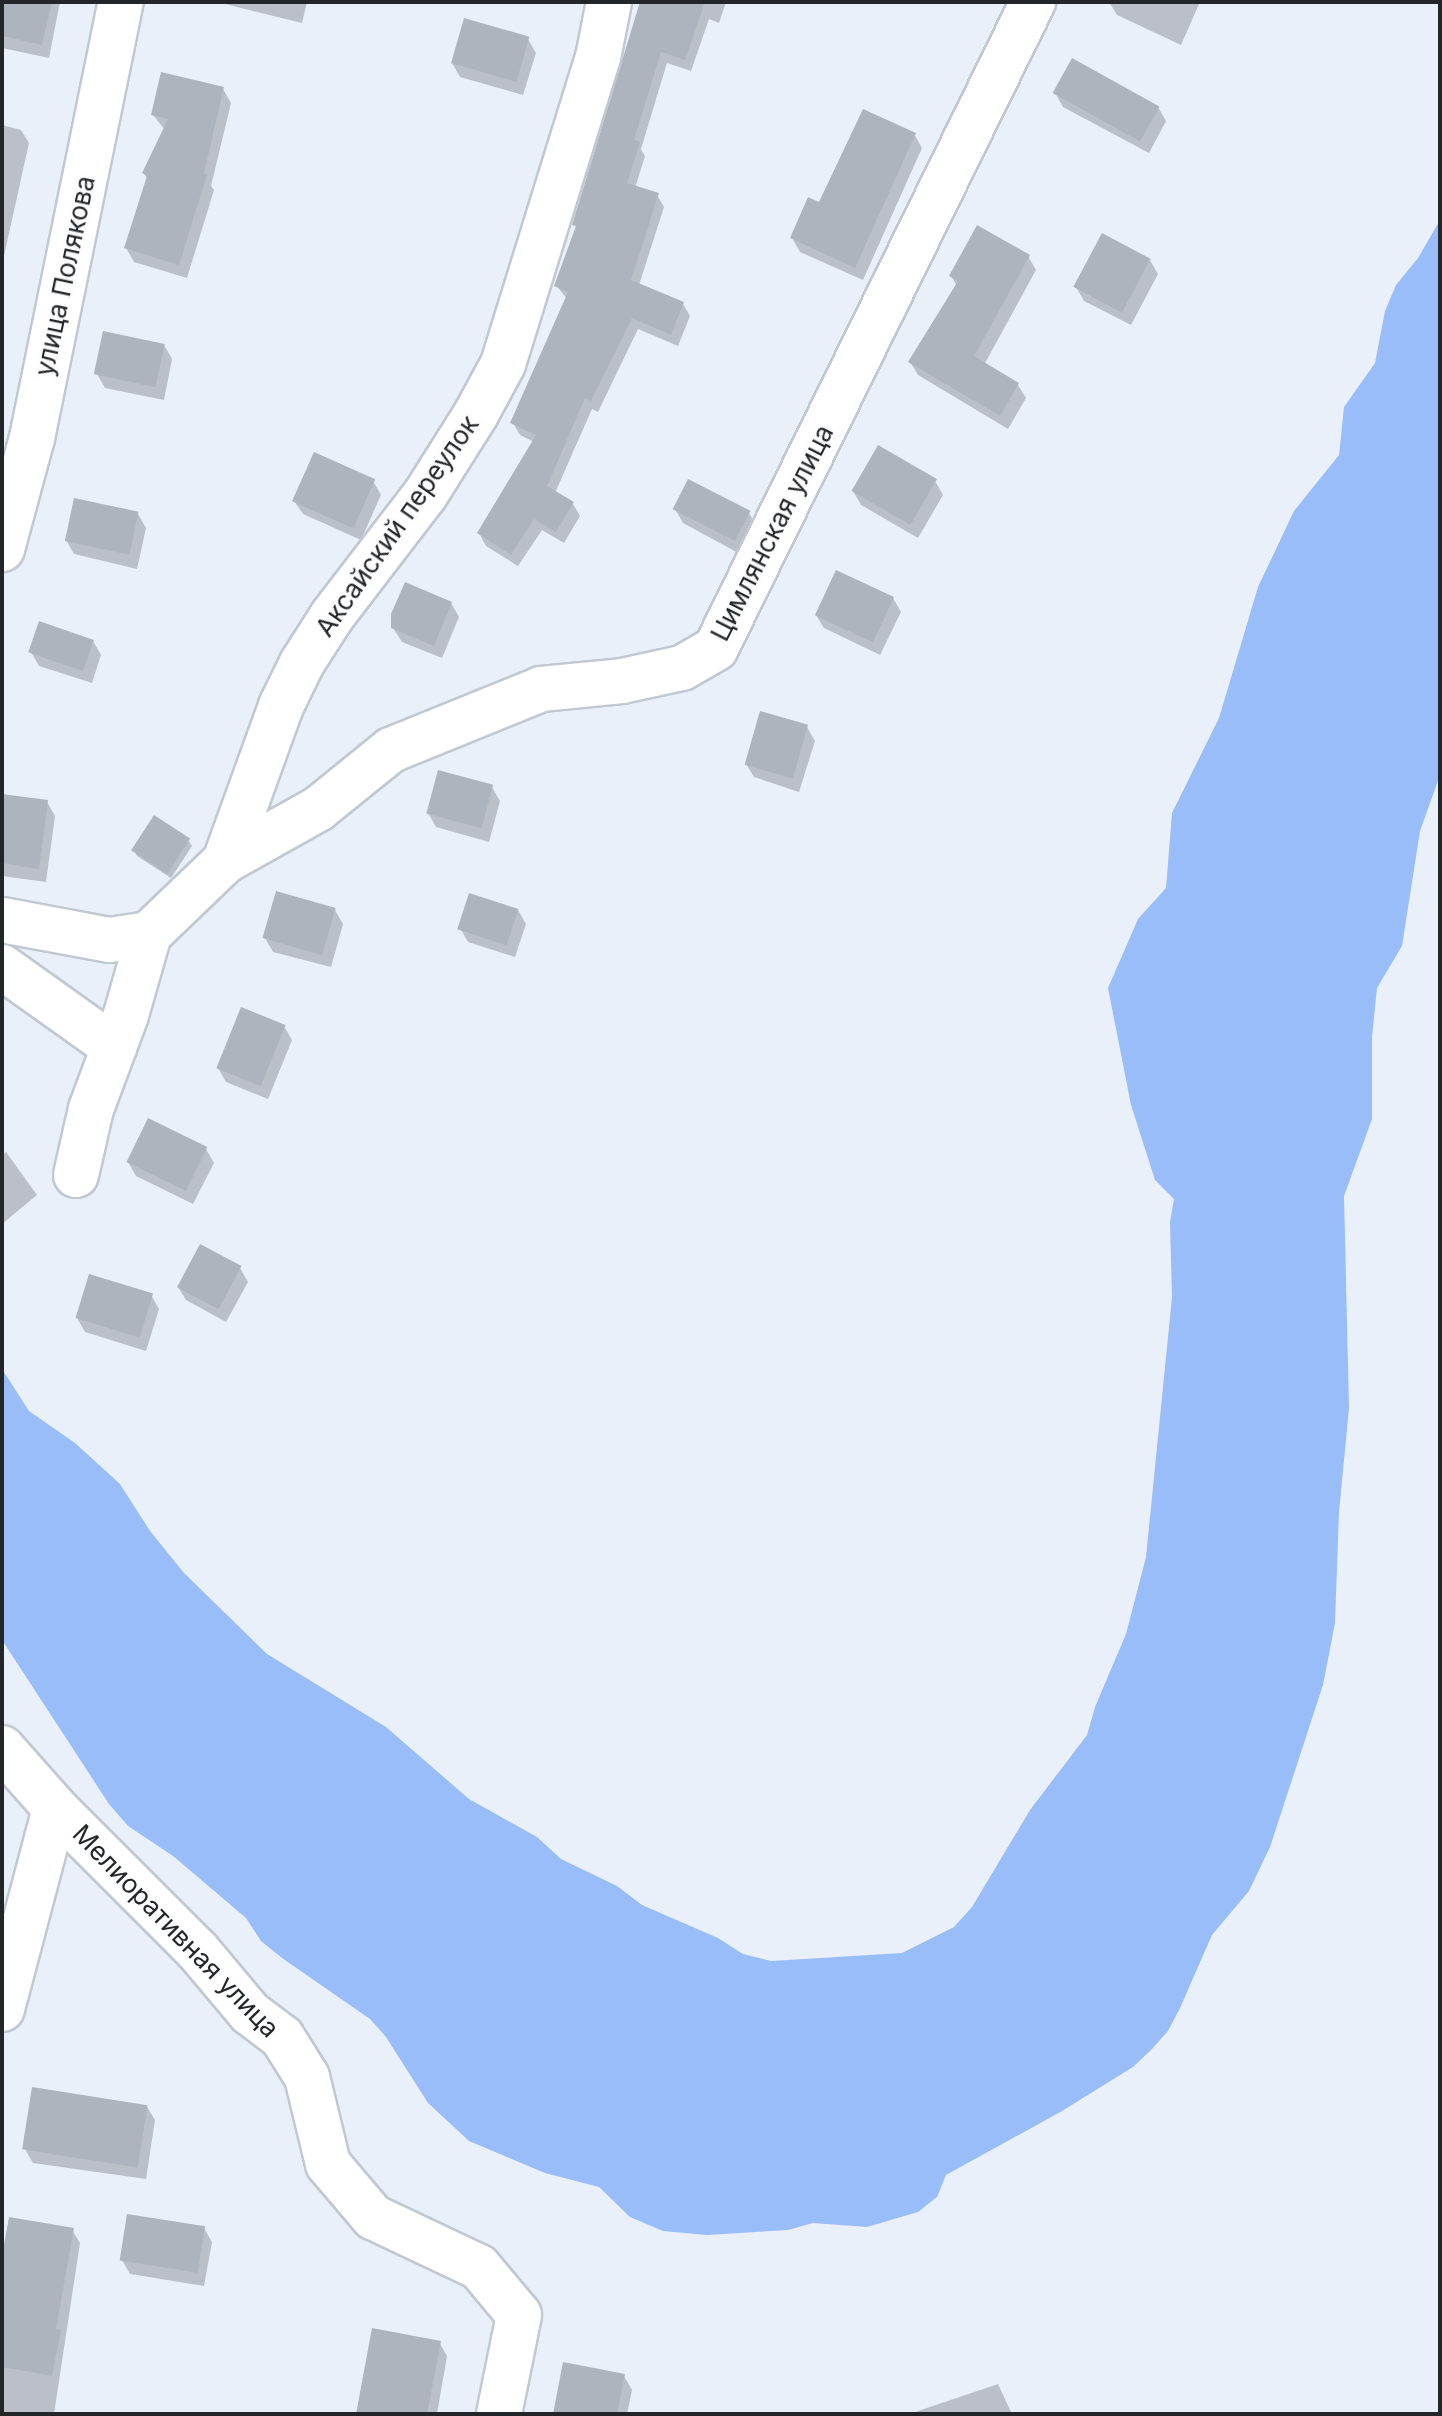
<!DOCTYPE html>
<html>
<head>
<meta charset="utf-8">
<style>
  body { margin:0 }
  #map { position:relative; width:1442px; height:2416px; overflow:hidden; background:#eaf0fa; font-family:Inter,sans-serif }
  div>[style] { position:absolute }
  .water>* { inset:0; background:#99bdf8 }
  .shadow>* { inset:0; background:#0003 }
  .building>* { inset:0; background:#aeb4bd; transform-origin:0 0 }
  .roads { filter:drop-shadow(2px 0 #c2c8d1) drop-shadow(-2px 0 #c2c8d1) drop-shadow(0 2px #c2c8d1) drop-shadow(0 -2px #c2c8d1) }
  .minor>* { height:44px; margin:-22px; padding:0 22px; transform-origin:22px; border-radius:22px; background:#fff }
  span { translate:-50% -50%; white-space:nowrap; text-align:center; line-height:1.15; -webkit-text-stroke:7px #fdfdfd; paint-order:stroke }
  .street-label { font-size:26px; color:#232629 }
  .frame { position:absolute; inset:0; border:4px solid #232629; pointer-events:none }
</style>
</head>
<body>
<div id="map">
  <div class="water">
    <i style="clip-path:polygon(1440px 220px,1440px 775px,1420px 831px,1402px 946px,1377px 988px,1372px 1037px,1372px 1119px,1344px 1196px,1349px 1408px,1339px 1512px,1335px 1623px,1323px 1685px,1270px 1847px,1249px 1891px,1212px 1935px,1180px 2008px,1168px 2031px,1151px 2050px,1133px 2067px,1062px 2111px,946px 2175px,937px 2197px,918px 2212px,867px 2227px,813px 2223px,788px 2230px,707px 2235px,663px 2231px,630px 2217px,599px 2187px,545px 2173px,469px 2141px,428px 2103px,386px 2037px,370px 2019px,282px 1958px,261px 1941px,246px 1918px,173px 1856px,128px 1826px,109px 1804px,2px 1640px,2px 1369px,29px 1411px,75px 1443px,120px 1484px,150px 1531px,184px 1573px,267px 1654px,386px 1727px,469px 1799px,537px 1837px,561px 1859px,617px 1886px,642px 1905px,718px 1938px,743px 1954px,771px 1961px,902px 1953px,954px 1927px,972px 1907px,1030px 1810px,1087px 1735px,1095px 1707px,1126px 1634px,1146px 1557px,1172px 1297px,1170px 1222px,1174px 1199px,1155px 1180px,1131px 1105px,1108px 988px,1138px 919px,1166px 888px,1172px 813px,1219px 718px,1258px 587px,1294px 511px,1339px 455px,1344px 407px,1375px 363px,1385px 311px,1396px 285px,1418px 258px)"></i>
  </div>
  <div class="shadow">
    <i style="clip-path:polygon(2px 2px,60px 2px,49px 58px,2px 48px)"></i>
    <i style="clip-path:polygon(217px 2px,307px 2px,302px 23px)"></i>
    <i style="clip-path:polygon(640px 2px,726px 2px,719px 23px,709px 19px,691px 71px,667px 63px,641px 149px,645px 156px,635px 188px,657px 195px,664px 207px,639px 285px,683px 304px,690px 316px,678px 346px,638px 329px,598px 412px,592px 409px,555px 493px,573px 504px,580px 516px,564px 543px,542px 530px,518px 566px,486px 546px,479px 533px,534px 442px,520px 435px,513px 423px,567px 299px,556px 285px,577px 229px,575px 224px)"></i>
    <i style="clip-path:polygon(1109px 2px,1200px 2px,1181px 45px,1117px 15px)"></i>
    <i style="clip-path:polygon(528px 39px,536px 53px,523px 95px,460px 77px,452px 63px)"></i>
    <i style="clip-path:polygon(223px 89px,231px 103px,211px 186px,214px 190px,187px 278px,134px 262px,126px 248px,148px 180px,144px 173px,165px 130px,153px 115px)"></i>
    <i style="clip-path:polygon(1055px 93px,1158px 107px,1166px 121px,1149px 153px,1063px 107px)"></i>
    <i style="clip-path:polygon(2px 125px,21px 130px,29px 143px,2px 265px)"></i>
    <i style="clip-path:polygon(914px 134px,922px 148px,863px 280px,800px 252px,792px 238px,820px 204px)"></i>
    <i style="clip-path:polygon(1028px 256px,1036px 270px,984px 365px,1018px 385px,1026px 398px,1008px 429px,918px 375px,910px 362px,957px 286px,951px 276px)"></i>
    <i style="clip-path:polygon(1150px 260px,1158px 274px,1131px 325px,1084px 301px,1076px 287px)"></i>
    <i style="clip-path:polygon(164px 345px,172px 359px,164px 400px,105px 388px,97px 374px)"></i>
    <i style="clip-path:polygon(373px 481px,381px 495px,361px 540px,303px 514px,294px 501px)"></i>
    <i style="clip-path:polygon(935px 481px,943px 495px,918px 538px,861px 505px,853px 491px)"></i>
    <i style="clip-path:polygon(675px 509px,749px 513px,757px 527px,742px 555px,683px 523px)"></i>
    <i style="clip-path:polygon(138px 514px,146px 528px,137px 569px,74px 554px,66px 540px)"></i>
    <i style="clip-path:polygon(893px 598px,901px 612px,880px 655px,824px 628px,816px 615px)"></i>
    <i style="clip-path:polygon(451px 603px,459px 617px,442px 658px,402px 642px,393px 628px)"></i>
    <i style="clip-path:polygon(93px 641px,101px 655px,92px 683px,39px 666px,31px 652px)"></i>
    <i style="clip-path:polygon(807px 727px,815px 741px,799px 792px,754px 777px,746px 764px)"></i>
    <i style="clip-path:polygon(492px 787px,500px 801px,489px 842px,436px 827px,428px 813px)"></i>
    <i style="clip-path:polygon(2px 796px,47px 802px,55px 816px,46px 882px,2px 876px)"></i>
    <i style="clip-path:polygon(188px 840px,192px 846px,171px 878px,137px 856px,134px 850px)"></i>
    <i style="clip-path:polygon(335px 910px,343px 924px,331px 967px,273px 952px,265px 938px)"></i>
    <i style="clip-path:polygon(518px 910px,526px 924px,515px 957px,468px 942px,460px 928px)"></i>
    <i style="clip-path:polygon(284px 1026px,292px 1040px,268px 1099px,226px 1082px,218px 1068px)"></i>
    <i style="clip-path:polygon(206px 1149px,214px 1163px,193px 1204px,136px 1176px,128px 1162px)"></i>
    <i style="clip-path:polygon(6px 1152px,37px 1195px,2px 1224px,2px 1155px)"></i>
    <i style="clip-path:polygon(240px 1268px,248px 1282px,226px 1322px,186px 1300px,178px 1287px)"></i>
    <i style="clip-path:polygon(151px 1295px,159px 1309px,146px 1351px,85px 1332px,77px 1318px)"></i>
    <i style="clip-path:polygon(147px 2107px,155px 2120px,146px 2179px,33px 2163px,25px 2149px)"></i>
    <i style="clip-path:polygon(204px 2228px,212px 2242px,204px 2286px,130px 2274px,122px 2260px)"></i>
    <i style="clip-path:polygon(72px 2230px,80px 2243px,54px 2414px,2px 2414px,2px 2265px)"></i>
    <i style="clip-path:polygon(439px 2342px,447px 2356px,437px 2414px,361px 2414px)"></i>
    <i style="clip-path:polygon(624px 2376px,632px 2390px,627px 2414px,555px 2414px)"></i>
    <i style="clip-path:polygon(998px 2384px,1012px 2414px,916px 2414px,915px 2412px)"></i>
  </div>
  <div class="building">
    <i style="clip-path:polygon(2px 2px,52px 2px,42px 45px,2px 36px)"></i>
    <i style="clip-path:polygon(640px 2px,705px 2px,685px 60px,661px 52px,634px 140px,640px 142px,627px 183px,659px 193px,631px 280px,684px 302px,671px 335px,632px 318px,591px 401px,585px 398px,547px 486px,574px 502px,556px 532px,534px 519px,511px 555px,477px 533px,536px 435px,510px 423px,568px 292px,554px 286px,576px 226px,572px 225px)"></i>
    <i style="left:464px;top:18px;width:68px;height:47px;rotate:16deg"></i>
    <i style="left:1072px;top:58px;width:100px;height:40px;rotate:29deg"></i>
    <i style="clip-path:polygon(161px 72px,224px 87px,204px 173px,207px 175px,179px 265px,124px 248px,147px 176px,142px 173px,168px 119px,151px 115px)"></i>
    <i style="clip-path:polygon(863px 109px,916px 133px,855px 268px,790px 238px,808px 197px,819px 202px)"></i>
    <i style="clip-path:polygon(977px 225px,1030px 255px,974px 356px,1019px 383px,1000px 416px,908px 362px,958px 281px,949px 276px)"></i>
    <i style="left:1102px;top:233px;width:55px;height:61px;rotate:28deg"></i>
    <i style="left:103px;top:331px;width:63px;height:44px;rotate:12deg"></i>
    <i style="left:878px;top:445px;width:68px;height:53px;rotate:30deg"></i>
    <i style="left:314px;top:452px;width:67px;height:54px;rotate:24deg"></i>
    <i style="left:688px;top:479px;width:70px;height:34px;rotate:27deg"></i>
    <i style="left:74px;top:498px;width:66px;height:44px;rotate:12deg"></i>
    <i style="left:836px;top:570px;width:64px;height:50px;rotate:25deg"></i>
    <i style="clip-path:polygon(405px 582px,452px 602px,434px 646px,391px 628px,391px 614px)"></i>
    <i style="left:39px;top:621px;width:58px;height:33px;rotate:19deg"></i>
    <i style="left:760px;top:711px;width:50px;height:56px;rotate:16deg"></i>
    <i style="left:438px;top:770px;width:57px;height:45px;rotate:15deg"></i>
    <i style="clip-path:polygon(2px 794px,48px 800px,39px 869px,2px 863px)"></i>
    <i style="left:154px;top:815px;width:43px;height:42px;rotate:33deg"></i>
    <i style="left:276px;top:891px;width:62px;height:49px;rotate:16deg"></i>
    <i style="left:469px;top:893px;width:52px;height:38px;rotate:18deg"></i>
    <i style="left:241px;top:1007px;width:48px;height:66px;rotate:22deg"></i>
    <i style="left:148px;top:1118px;width:66px;height:49px;rotate:26deg"></i>
    <i style="left:200px;top:1244px;width:47px;height:49px;rotate:28deg"></i>
    <i style="left:89px;top:1274px;width:67px;height:46px;rotate:17deg"></i>
    <i style="left:32px;top:2087px;width:117px;height:63px;rotate:9deg"></i>
    <i style="left:127px;top:2214px;width:79px;height:47px;rotate:9deg"></i>
    <i style="clip-path:polygon(9px 2217px,74px 2228px,56px 2329px,61px 2330px,52px 2376px,2px 2367px,2px 2256px)"></i>
    <i style="clip-path:polygon(372px 2328px,441px 2341px,427px 2414px,356px 2414px)"></i>
    <i style="clip-path:polygon(563px 2362px,625px 2374px,617px 2414px,553px 2414px)"></i>
  </div>
  <div class="roads">
    <div class="minor">
      <i style="left:2px;top:549px;width:115px;rotate:-74.9deg"></i>
      <i style="left:32px;top:438px;width:445px;rotate:-78.5deg"></i>
      <i style="left:225px;top:861px;width:165px;rotate:-70.1deg"></i>
      <i style="left:281px;top:706px;width:48px;rotate:-64deg"></i>
      <i style="left:302px;top:663px;width:56px;rotate:-57.4deg"></i>
      <i style="left:332px;top:616px;width:153px;rotate:-52.5deg"></i>
      <i style="left:425px;top:495px;width:96px;rotate:-57.8deg"></i>
      <i style="left:476px;top:414px;width:57px;rotate:-61.6deg"></i>
      <i style="left:503px;top:364px;width:320px;rotate:-72.8deg"></i>
      <i style="left:598px;top:58px;width:57px;rotate:-78.9deg"></i>
      <i style="left:2px;top:920px;width:110px;rotate:10.5deg"></i>
      <i style="left:110px;top:940px;width:39px;rotate:-9deg"></i>
      <i style="left:149px;top:934px;width:105px;rotate:-43.8deg"></i>
      <i style="left:225px;top:861px;width:107px;rotate:-29.2deg"></i>
      <i style="left:318px;top:809px;width:94px;rotate:-38.9deg"></i>
      <i style="left:391px;top:750px;width:162px;rotate:-22.1deg"></i>
      <i style="left:541px;top:689px;width:81px;rotate:-5.6deg"></i>
      <i style="left:622px;top:681px;width:61px;rotate:-12.2deg"></i>
      <i style="left:682px;top:668px;width:39px;rotate:-30deg"></i>
      <i style="left:716px;top:648px;width:720px;rotate:-63.86deg"></i>
      <i style="left:2px;top:967px;width:138px;rotate:35.5deg"></i>
      <i style="left:76px;top:1175px;width:68px;rotate:-77.2deg"></i>
      <i style="left:91px;top:1109px;width:100px;rotate:-69.6deg"></i>
      <i style="left:126px;top:1015px;width:84px;rotate:-74.1deg"></i>
      <i style="left:2px;top:1748px;width:80px;rotate:48.5deg"></i>
      <i style="left:55px;top:1808px;width:202px;rotate:45deg"></i>
      <i style="left:198px;top:1951px;width:81px;rotate:50deg"></i>
      <i style="left:250px;top:2013px;width:40px;rotate:37deg"></i>
      <i style="left:282px;top:2037px;width:47px;rotate:58deg"></i>
      <i style="left:307px;top:2077px;width:89px;rotate:76.4deg"></i>
      <i style="left:328px;top:2164px;width:70px;rotate:49.7deg"></i>
      <i style="left:373px;top:2217px;width:117px;rotate:25.3deg"></i>
      <i style="left:479px;top:2267px;width:62px;rotate:50.2deg"></i>
      <i style="left:519px;top:2315px;width:101px;rotate:101.4deg"></i>
      <i style="left:2px;top:2009px;width:208px;rotate:-75.2deg"></i>
    </div>
  </div>
  <div class="street-label">
    <span style="left:65px;top:276px;rotate:-78deg">улица Полякова</span>
    <span style="left:397px;top:526px;rotate:-55deg">Аксайский переулок</span>
    <span style="left:772px;top:533px;rotate:-63deg">Цимлянская улица</span>
    <span style="left:176px;top:1931px;rotate:46deg">Мелиоративная улица</span>
  </div>
  <div class="frame"></div>
</div>
</body>
</html>
